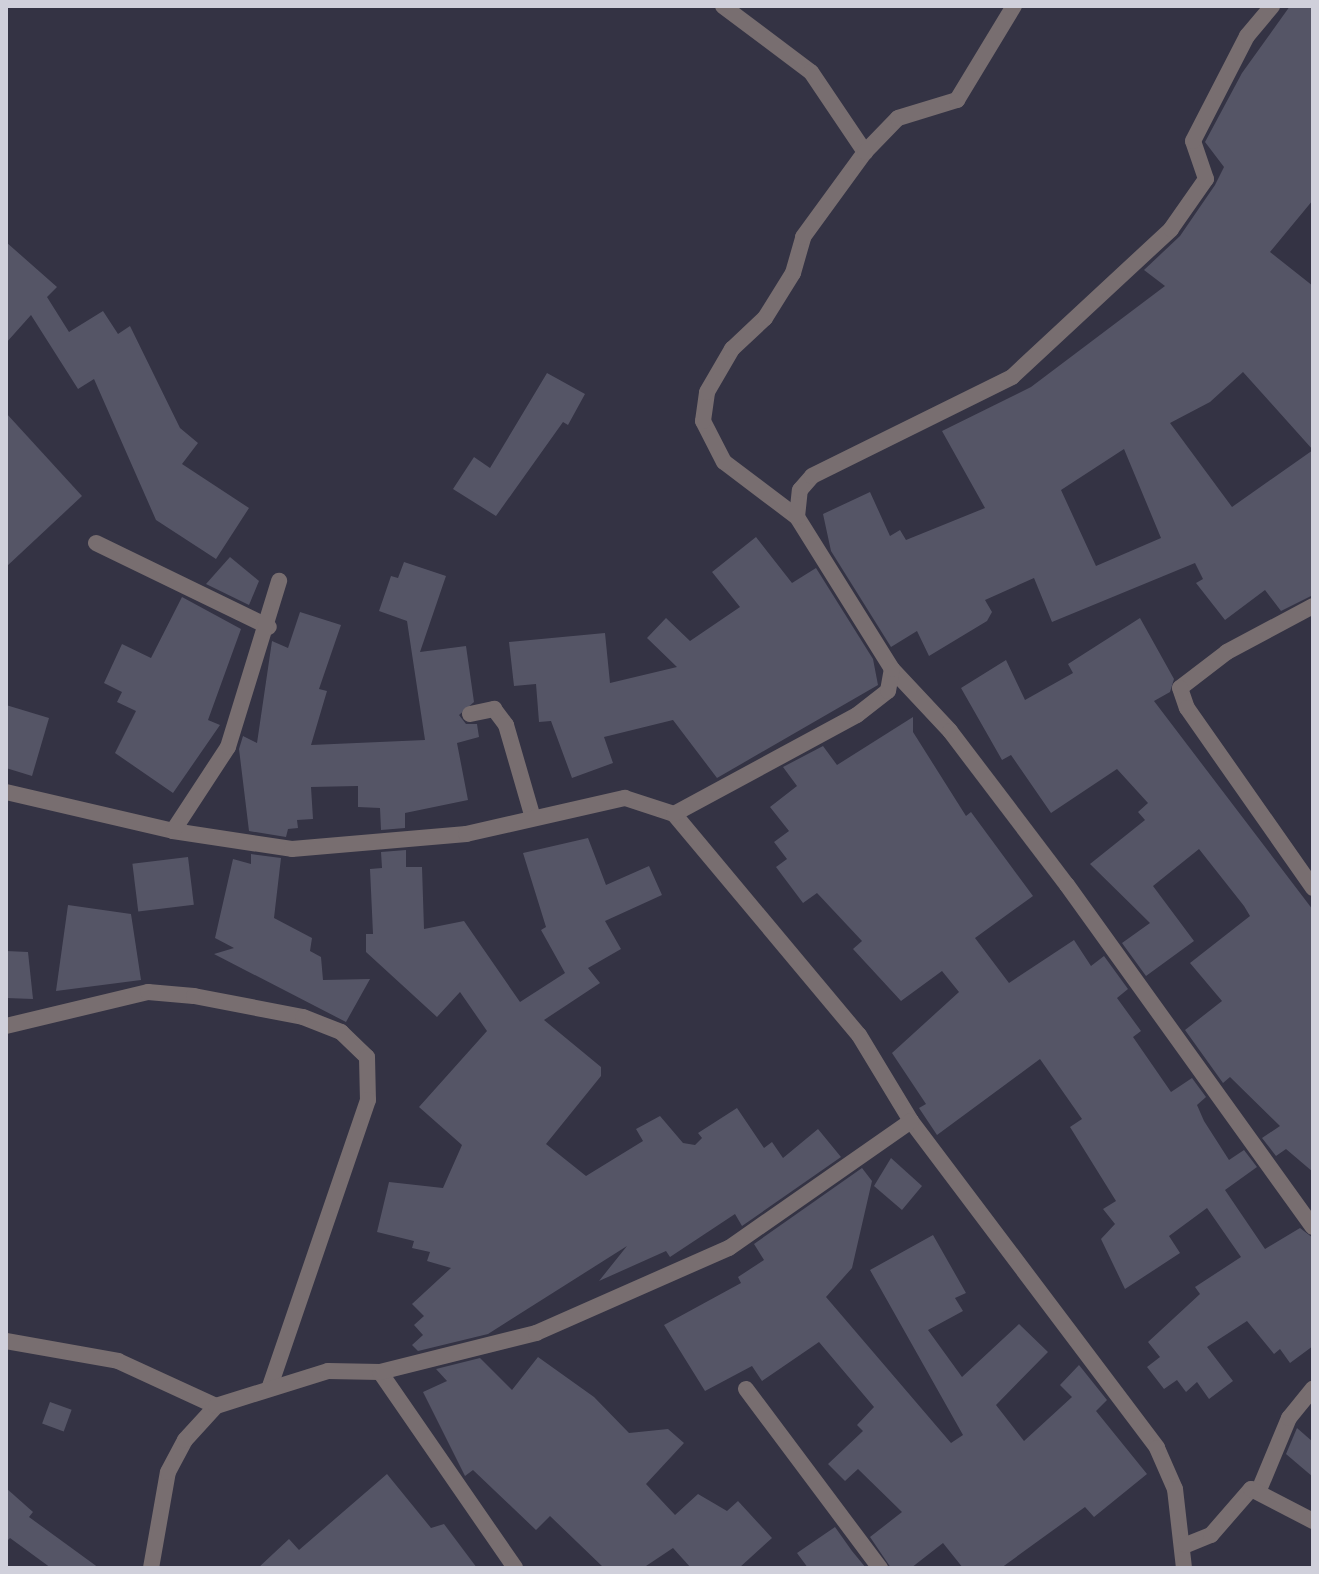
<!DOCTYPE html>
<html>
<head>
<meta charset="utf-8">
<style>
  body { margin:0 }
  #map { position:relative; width:1319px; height:1574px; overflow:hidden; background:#343344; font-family:"Golos Text",sans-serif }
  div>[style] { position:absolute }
  .building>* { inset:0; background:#556; transform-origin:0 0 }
  .minor>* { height:16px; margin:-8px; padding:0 8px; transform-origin:8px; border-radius:8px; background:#786e70 }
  span { translate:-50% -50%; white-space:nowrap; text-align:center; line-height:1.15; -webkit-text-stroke:7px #1c1c24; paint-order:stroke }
  .frame { position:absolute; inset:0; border:8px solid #d0d0db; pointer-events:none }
</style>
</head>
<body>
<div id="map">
  <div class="building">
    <i style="clip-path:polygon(evenodd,1290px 6px,1313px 6px,1313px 200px,1270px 252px,1313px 286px,1313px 595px,1281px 611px,1265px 590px,1225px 620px,1196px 583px,1203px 579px,1195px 563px,1052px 622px,1034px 578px,985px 600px,992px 612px,987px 621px,929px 656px,917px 631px,891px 647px,831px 551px,823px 514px,870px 492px,890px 536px,900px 530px,906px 540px,985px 508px,942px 431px,1031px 387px,1165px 286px,1144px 270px,1180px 236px,1215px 185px,1224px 167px,1205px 142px,1242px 73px,1290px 6px,1243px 372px,1313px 450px,1232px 507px,1170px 423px,1210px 402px,1243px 372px,1290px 6px,1124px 449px,1161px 538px,1096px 566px,1061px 490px,1124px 449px)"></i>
    <i style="clip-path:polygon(6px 242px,57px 287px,47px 297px,69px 332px,103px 311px,118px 334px,130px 326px,180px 428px,198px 443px,182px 464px,249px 508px,216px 559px,156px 520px,94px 379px,78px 389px,31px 315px,6px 343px)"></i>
    <i style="clip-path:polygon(547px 373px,585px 394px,568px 425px,563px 422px,496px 516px,453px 489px,474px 457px,490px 468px)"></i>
    <i style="clip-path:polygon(6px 413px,82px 496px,6px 567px)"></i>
    <i style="clip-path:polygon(756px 537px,792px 583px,816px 568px,873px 659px,878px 685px,717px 778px,673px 720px,604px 737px,613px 763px,572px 778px,551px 721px,539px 722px,536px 684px,514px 686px,509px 642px,605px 633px,610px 683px,677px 667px,647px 638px,666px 618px,690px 641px,740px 607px,712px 572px)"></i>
    <i style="clip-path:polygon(230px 557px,259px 581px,249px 605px,206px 584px)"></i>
    <i style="clip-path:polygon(404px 562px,446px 576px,420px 652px,466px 646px,474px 702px,459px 715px,466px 724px,477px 724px,479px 737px,457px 743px,468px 800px,405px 813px,405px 828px,381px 830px,380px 808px,358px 807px,358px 786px,311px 787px,313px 819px,297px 820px,298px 828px,288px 829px,286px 837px,249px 831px,239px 749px,243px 736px,257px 743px,272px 641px,288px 648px,300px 612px,341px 625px,319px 689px,327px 691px,311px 745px,425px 740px,407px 621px,379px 611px,391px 576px,398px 578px)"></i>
    <i style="clip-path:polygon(182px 597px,241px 629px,208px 720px,220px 725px,173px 793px,115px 753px,136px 711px,117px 702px,122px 692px,104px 683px,122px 644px,151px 658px)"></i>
    <i style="clip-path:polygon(1140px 618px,1174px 679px,1170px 692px,1154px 701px,1313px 910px,1313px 1172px,1286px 1149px,1276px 1156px,1262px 1138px,1280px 1126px,1230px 1077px,1223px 1083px,1185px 1030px,1222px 1001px,1190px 963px,1250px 916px,1244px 906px,1199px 849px,1153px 886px,1194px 941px,1146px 976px,1122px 943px,1150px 923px,1090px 864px,1145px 820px,1138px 812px,1148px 803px,1117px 769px,1051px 813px,1011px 755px,1002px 760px,961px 688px,1006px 660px,1025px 700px,1073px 673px,1068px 664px)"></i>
    <i style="clip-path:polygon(6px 705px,49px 718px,32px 776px,6px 768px)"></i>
    <i style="clip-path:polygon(913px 717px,913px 732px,966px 816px,971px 812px,1033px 896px,975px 938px,1009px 983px,1074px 940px,1091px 966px,1104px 956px,1128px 989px,1117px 998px,1141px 1031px,1133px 1037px,1171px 1092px,1192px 1078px,1206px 1097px,1197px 1105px,1204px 1121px,1229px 1160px,1244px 1150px,1257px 1167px,1225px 1190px,1265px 1249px,1300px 1228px,1313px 1238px,1313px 1346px,1290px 1363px,1280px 1349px,1274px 1354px,1247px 1321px,1207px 1347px,1233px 1381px,1209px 1399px,1197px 1382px,1186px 1392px,1177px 1380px,1164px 1389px,1147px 1367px,1160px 1357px,1148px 1342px,1200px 1294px,1195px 1287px,1241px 1257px,1207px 1208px,1169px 1236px,1180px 1253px,1125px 1289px,1101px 1239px,1115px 1224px,1103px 1209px,1116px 1201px,1070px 1127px,1082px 1119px,1040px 1059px,937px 1135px,919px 1108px,926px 1104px,892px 1053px,959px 992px,942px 971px,901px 1001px,853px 949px,862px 941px,817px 893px,803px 903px,776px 867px,787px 859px,774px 842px,789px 831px,770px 807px,797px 786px,783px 767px,823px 746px,837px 765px)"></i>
    <i style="clip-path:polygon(588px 838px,606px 885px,649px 866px,662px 895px,605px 921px,621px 949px,588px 968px,600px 983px,544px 1020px,601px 1067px,601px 1076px,546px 1144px,586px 1176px,643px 1141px,636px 1129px,660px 1116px,683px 1143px,695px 1145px,702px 1138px,698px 1133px,737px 1108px,764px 1148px,772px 1142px,783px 1158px,818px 1129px,841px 1157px,742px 1226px,735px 1214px,670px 1257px,666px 1251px,599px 1281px,627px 1246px,488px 1334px,418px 1351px,412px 1345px,423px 1335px,414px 1325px,424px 1316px,412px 1304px,451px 1268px,427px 1261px,430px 1252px,412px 1248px,414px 1241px,377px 1232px,389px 1182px,443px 1188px,462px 1145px,419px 1107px,487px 1031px,460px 992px,437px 1017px,366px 952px,366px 934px,373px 934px,370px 869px,382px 868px,381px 852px,406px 850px,406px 867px,422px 867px,424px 929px,464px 921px,520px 1002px,565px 973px,541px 930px,546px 927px,523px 853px)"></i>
    <i style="clip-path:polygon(251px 854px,281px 858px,274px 918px,312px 938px,310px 951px,321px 957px,323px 980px,370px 979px,346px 1022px,214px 954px,234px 948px,215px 938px,233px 859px,251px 864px)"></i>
    <i style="left:188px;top:857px;width:48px;height:56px;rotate:83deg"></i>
    <i style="clip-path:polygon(68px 905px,131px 914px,141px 980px,56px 991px)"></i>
    <i style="clip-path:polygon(6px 951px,28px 952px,33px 999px,6px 998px)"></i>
    <i style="clip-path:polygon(891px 1158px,922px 1186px,902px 1210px,874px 1186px)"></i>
    <i style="clip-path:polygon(862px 1168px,872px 1181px,852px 1268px,826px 1297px,951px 1443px,963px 1435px,870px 1270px,933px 1235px,966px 1293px,955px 1298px,963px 1311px,928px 1330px,962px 1377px,1019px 1324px,1048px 1352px,996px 1405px,1024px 1441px,1072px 1397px,1060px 1385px,1079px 1365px,1107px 1400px,1096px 1411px,1147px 1474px,1094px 1517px,1085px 1507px,1001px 1568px,963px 1568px,943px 1543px,911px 1568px,891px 1568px,870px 1537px,902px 1512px,858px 1469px,845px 1481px,828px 1464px,863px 1431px,857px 1425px,874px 1407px,819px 1342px,762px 1381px,752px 1366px,705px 1391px,664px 1325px,741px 1283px,738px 1277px,764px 1260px,754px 1244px)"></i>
    <i style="clip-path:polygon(538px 1357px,594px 1397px,629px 1433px,668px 1429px,684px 1443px,646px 1484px,675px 1515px,698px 1494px,727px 1511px,738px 1501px,772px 1538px,739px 1568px,691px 1568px,673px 1548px,643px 1568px,604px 1568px,550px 1516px,536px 1530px,473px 1470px,465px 1476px,423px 1392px,447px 1381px,436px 1369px,480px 1358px,512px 1390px)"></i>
    <i style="left:50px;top:1402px;width:23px;height:23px;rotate:20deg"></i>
    <i style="clip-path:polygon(1297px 1428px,1313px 1442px,1313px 1477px,1286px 1454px)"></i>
    <i style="clip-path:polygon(387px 1474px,431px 1528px,444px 1524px,477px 1568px,258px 1568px,289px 1539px,299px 1550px)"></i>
    <i style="clip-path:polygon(6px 1488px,33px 1512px,29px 1517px,99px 1568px,51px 1568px,10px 1538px,6px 1542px)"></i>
    <i style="clip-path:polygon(835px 1527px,852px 1551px,866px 1568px,808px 1568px,797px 1553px)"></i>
  </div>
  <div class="minor">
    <i style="left:723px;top:6px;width:110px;rotate:36.9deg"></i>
    <i style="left:811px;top:72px;width:97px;rotate:56deg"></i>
    <i style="left:797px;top:517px;width:91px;rotate:-143deg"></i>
    <i style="left:724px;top:462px;width:46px;rotate:-117.1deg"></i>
    <i style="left:703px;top:421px;width:29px;rotate:-82deg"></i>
    <i style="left:707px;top:392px;width:50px;rotate:-59.8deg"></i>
    <i style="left:732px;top:349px;width:45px;rotate:-43.2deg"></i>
    <i style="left:765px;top:318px;width:53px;rotate:-58.1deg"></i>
    <i style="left:793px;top:273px;width:37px;rotate:-74deg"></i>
    <i style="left:803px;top:237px;width:105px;rotate:-53.9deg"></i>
    <i style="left:865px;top:152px;width:47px;rotate:-45.9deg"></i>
    <i style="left:898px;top:118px;width:62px;rotate:-17deg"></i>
    <i style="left:957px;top:100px;width:110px;rotate:-58.8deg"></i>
    <i style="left:96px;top:543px;width:192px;rotate:25.9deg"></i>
    <i style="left:1313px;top:606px;width:98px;rotate:151.9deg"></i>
    <i style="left:1227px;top:652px;width:59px;rotate:142.5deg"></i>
    <i style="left:1180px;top:688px;width:21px;rotate:71deg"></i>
    <i style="left:1187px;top:708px;width:220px;rotate:55deg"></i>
    <i style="left:892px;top:669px;width:85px;rotate:46.9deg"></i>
    <i style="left:950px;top:731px;width:193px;rotate:52.8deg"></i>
    <i style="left:1067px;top:885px;width:421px;rotate:54.3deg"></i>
    <i style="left:470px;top:714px;width:25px;rotate:-12deg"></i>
    <i style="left:494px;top:709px;width:20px;rotate:53deg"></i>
    <i style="left:506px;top:725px;width:97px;rotate:73.8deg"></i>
    <i style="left:6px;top:792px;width:171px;rotate:13.1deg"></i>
    <i style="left:173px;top:831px;width:120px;rotate:8.6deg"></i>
    <i style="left:292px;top:849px;width:175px;rotate:-4.9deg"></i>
    <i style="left:466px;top:834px;width:163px;rotate:-12.8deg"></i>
    <i style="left:625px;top:798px;width:52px;rotate:18.1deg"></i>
    <i style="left:674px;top:814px;width:288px;rotate:50.1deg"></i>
    <i style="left:859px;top:1035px;width:100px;rotate:58.8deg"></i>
    <i style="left:911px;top:1121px;width:409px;rotate:53deg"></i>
    <i style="left:1157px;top:1448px;width:45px;rotate:66.3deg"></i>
    <i style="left:1175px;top:1489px;width:80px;rotate:83.5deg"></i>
    <i style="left:674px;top:814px;width:208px;rotate:-28.4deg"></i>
    <i style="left:857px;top:715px;width:39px;rotate:-38deg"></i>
    <i style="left:888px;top:691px;width:22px;rotate:-80deg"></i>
    <i style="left:892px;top:669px;width:179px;rotate:-122deg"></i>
    <i style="left:797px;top:517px;width:27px;rotate:-84deg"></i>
    <i style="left:800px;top:490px;width:18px;rotate:-49deg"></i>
    <i style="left:812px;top:476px;width:223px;rotate:-26.3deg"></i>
    <i style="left:1012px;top:377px;width:217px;rotate:-42.9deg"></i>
    <i style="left:1171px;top:229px;width:61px;rotate:-55deg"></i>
    <i style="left:1206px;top:179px;width:40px;rotate:-108.9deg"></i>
    <i style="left:1193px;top:141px;width:118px;rotate:-62.8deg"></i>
    <i style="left:1247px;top:36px;width:39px;rotate:-50deg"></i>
    <i style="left:173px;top:831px;width:100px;rotate:-56.8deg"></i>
    <i style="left:228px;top:747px;width:174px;rotate:-72.9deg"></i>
    <i style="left:6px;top:1026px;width:146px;rotate:-13.5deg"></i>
    <i style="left:148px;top:992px;width:46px;rotate:5deg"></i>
    <i style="left:194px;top:996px;width:111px;rotate:10.9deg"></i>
    <i style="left:303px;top:1017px;width:41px;rotate:21.5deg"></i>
    <i style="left:341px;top:1032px;width:36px;rotate:44deg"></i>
    <i style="left:367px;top:1057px;width:43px;rotate:88.7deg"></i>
    <i style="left:368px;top:1100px;width:303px;rotate:108.9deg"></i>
    <i style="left:6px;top:1341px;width:114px;rotate:10.1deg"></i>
    <i style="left:118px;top:1361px;width:108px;rotate:24.7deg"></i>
    <i style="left:380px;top:1372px;width:238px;rotate:55.4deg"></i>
    <i style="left:746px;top:1389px;width:224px;rotate:53.2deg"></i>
    <i style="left:1259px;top:1490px;width:78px;rotate:-67.4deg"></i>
    <i style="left:1289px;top:1418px;width:38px;rotate:-51deg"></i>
    <i style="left:1186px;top:1545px;width:27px;rotate:-22deg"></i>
    <i style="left:1211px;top:1535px;width:61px;rotate:-49deg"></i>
    <i style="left:1251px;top:1489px;width:70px;rotate:27.3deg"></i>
    <i style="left:151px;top:1568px;width:97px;rotate:-80deg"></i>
    <i style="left:168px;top:1472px;width:36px;rotate:-62deg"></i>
    <i style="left:185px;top:1440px;width:46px;rotate:-47.6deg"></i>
    <i style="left:216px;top:1406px;width:117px;rotate:-17.4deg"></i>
    <i style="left:328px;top:1371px;width:52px;rotate:1.1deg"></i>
    <i style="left:380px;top:1372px;width:161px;rotate:-14deg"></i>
    <i style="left:536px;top:1333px;width:211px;rotate:-23.8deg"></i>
    <i style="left:729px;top:1248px;width:222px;rotate:-34.9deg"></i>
  </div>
  <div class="frame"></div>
</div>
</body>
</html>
